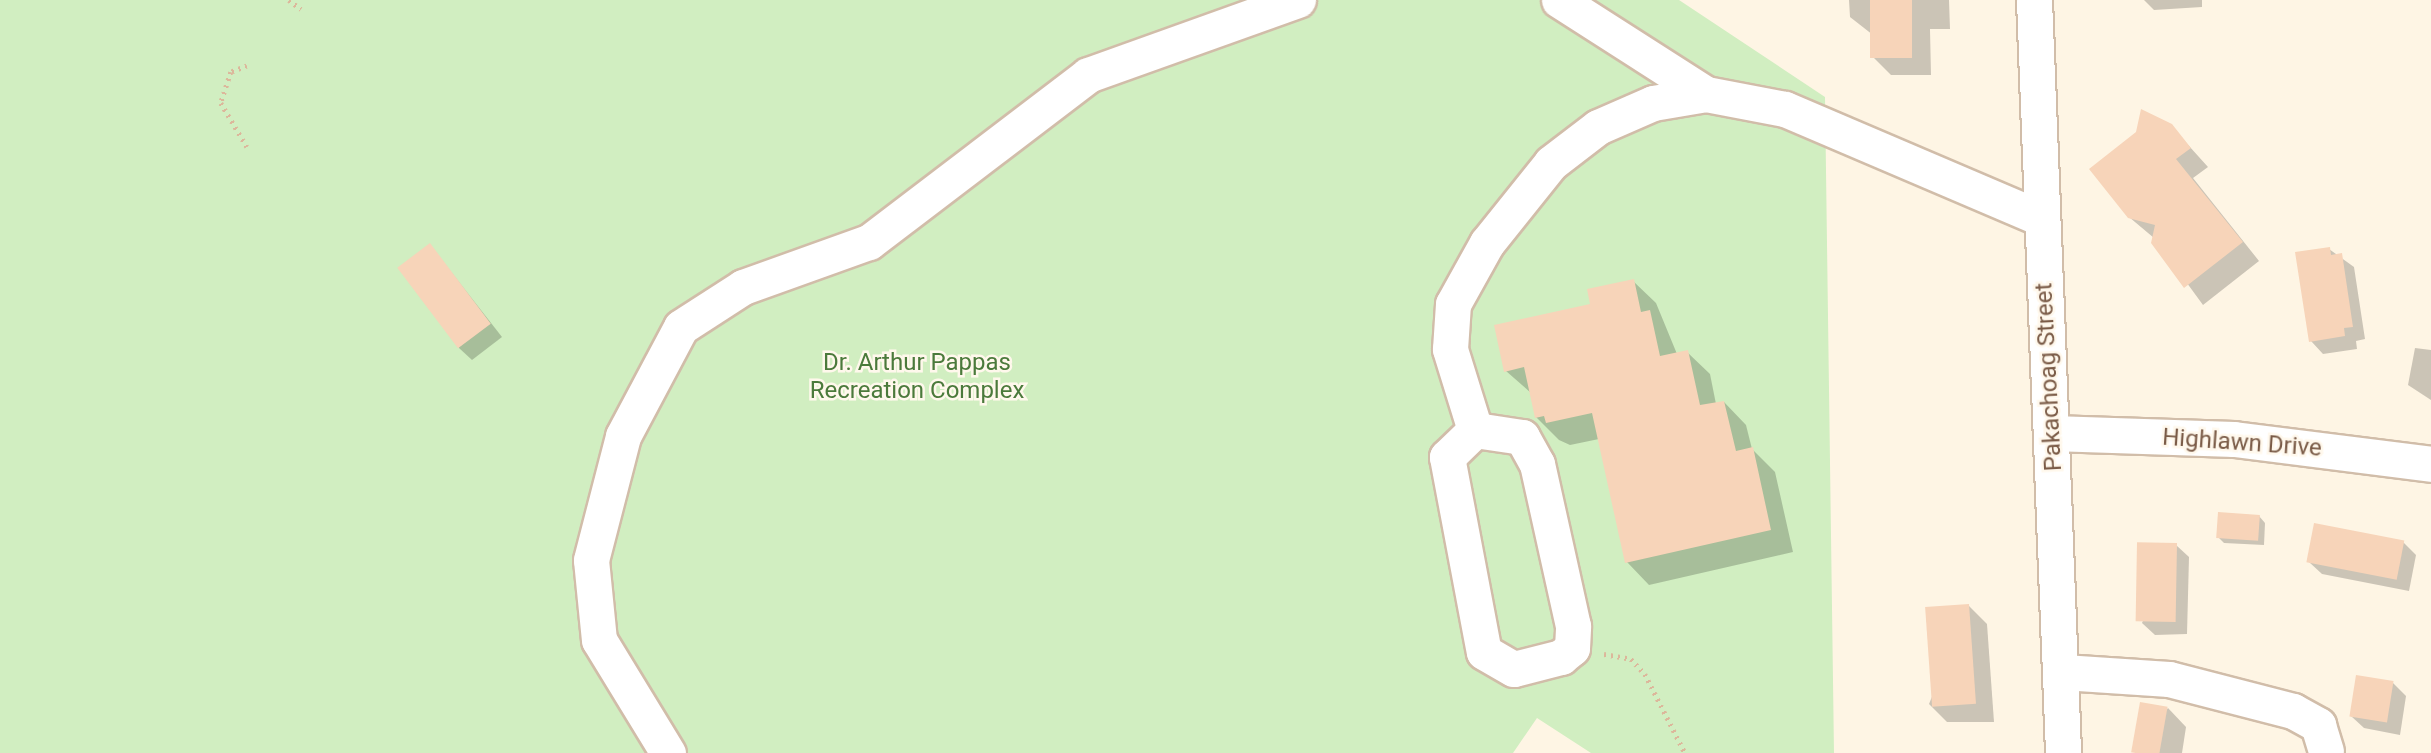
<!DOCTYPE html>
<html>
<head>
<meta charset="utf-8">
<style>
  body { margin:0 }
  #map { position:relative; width:2431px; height:753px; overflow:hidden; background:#fef5e4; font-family:Roboto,sans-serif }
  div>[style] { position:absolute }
  .green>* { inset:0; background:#d1eec1 }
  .shadow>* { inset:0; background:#0003 }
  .building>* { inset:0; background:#f7d4b9; transform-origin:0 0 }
  .path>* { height:4.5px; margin-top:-2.25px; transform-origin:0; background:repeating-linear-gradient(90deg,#dcb79b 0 2px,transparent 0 7px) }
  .roads { filter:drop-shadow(2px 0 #d1bda9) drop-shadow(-2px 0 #d1bda9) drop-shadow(0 2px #d1bda9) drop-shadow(0 -2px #d1bda9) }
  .minor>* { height:35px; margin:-17.5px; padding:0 17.5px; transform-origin:17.5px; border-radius:17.5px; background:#fff }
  span { translate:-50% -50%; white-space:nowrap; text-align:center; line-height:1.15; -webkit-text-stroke:5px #fff8ec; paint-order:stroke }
  .park-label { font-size:24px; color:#4b7a3b }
  .street-label { font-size:24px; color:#7a5b47 }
</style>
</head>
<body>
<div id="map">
  <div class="green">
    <i style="clip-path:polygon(0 0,1679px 0,1825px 97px,1834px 753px,1591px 753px,1537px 718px,1513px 753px,0 753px)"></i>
  </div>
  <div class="shadow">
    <i style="clip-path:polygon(1849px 0,1949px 0,1950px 29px,1930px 29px,1931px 75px,1891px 75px,1873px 57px,1873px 35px,1850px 17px)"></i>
    <i style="clip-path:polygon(2144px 0,2202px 0,2202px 7px,2154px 10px)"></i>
    <i style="clip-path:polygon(2171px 126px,2208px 167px,2193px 178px,2259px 261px,2203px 305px,2154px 238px,2129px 217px)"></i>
    <i style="clip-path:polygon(430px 245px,502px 337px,472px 360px,459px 348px)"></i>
    <i style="clip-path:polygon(2329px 249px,2354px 267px,2365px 339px,2356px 341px,2357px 349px,2323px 354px,2311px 341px)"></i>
    <i style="clip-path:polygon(1633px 281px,1656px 303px,1677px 354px,1687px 352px,1710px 374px,1716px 404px,1724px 402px,1746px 425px,1752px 449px,1775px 472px,1793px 552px,1649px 585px,1627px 562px,1599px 439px,1570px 445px,1559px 440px,1536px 417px,1531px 393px,1506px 371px)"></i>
    <i style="clip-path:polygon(2415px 348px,2431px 350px,2431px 400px,2408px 385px)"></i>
    <i style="clip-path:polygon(2259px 516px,2265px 523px,2264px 545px,2224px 543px,2218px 537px)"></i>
    <i style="clip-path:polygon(2403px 542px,2416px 555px,2409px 591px,2322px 574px,2309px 562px)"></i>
    <i style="clip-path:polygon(2176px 545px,2189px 557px,2187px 634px,2155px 635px,2142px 623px)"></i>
    <i style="clip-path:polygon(1969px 606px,1987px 624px,1994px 722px,1947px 722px,1929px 704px)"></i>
    <i style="clip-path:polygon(2393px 683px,2406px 696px,2400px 735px,2364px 728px,2351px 716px)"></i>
    <i style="clip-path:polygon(2168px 708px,2186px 727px,2182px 753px,2135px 753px)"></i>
  </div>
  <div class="building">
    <i style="left:1870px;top:0;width:42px;height:58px"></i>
    <i style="clip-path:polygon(2141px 109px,2172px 124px,2191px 148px,2176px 159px,2243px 242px,2184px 288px,2151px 243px,2155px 225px,2128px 218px,2089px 169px,2136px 132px)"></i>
    <i style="left:430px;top:243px;width:101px;height:41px;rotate:53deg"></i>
    <i style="clip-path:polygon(2330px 247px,2331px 255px,2342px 253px,2353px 327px,2344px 328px,2345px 336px,2309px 342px,2295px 252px)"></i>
    <i style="clip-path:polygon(1634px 279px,1641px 312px,1650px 310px,1660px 356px,1688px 350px,1700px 405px,1724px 401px,1736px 451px,1753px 447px,1771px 530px,1625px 563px,1592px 413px,1546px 423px,1544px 416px,1535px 418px,1524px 367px,1504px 372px,1494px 325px,1590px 304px,1587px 289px)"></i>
    <i style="left:2218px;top:512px;width:42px;height:26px;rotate:4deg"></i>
    <i style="left:2314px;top:523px;width:92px;height:40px;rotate:11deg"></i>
    <i style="left:2177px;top:543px;width:79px;height:40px;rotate:91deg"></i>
    <i style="left:1969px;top:604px;width:100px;height:44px;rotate:86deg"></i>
    <i style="left:2356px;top:675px;width:38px;height:42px;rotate:9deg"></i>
    <i style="left:2140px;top:702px;width:28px;height:51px;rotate:10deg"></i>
  </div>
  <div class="path">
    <i style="left:289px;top:0;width:15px;rotate:37deg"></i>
    <i style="left:247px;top:66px;width:17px;rotate:159deg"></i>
    <i style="left:231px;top:72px;width:33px;rotate:108deg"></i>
    <i style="left:221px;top:103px;width:51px;rotate:59.4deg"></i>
    <i style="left:1604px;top:654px;width:27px;rotate:10deg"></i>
    <i style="left:1631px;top:659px;width:21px;rotate:47deg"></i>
    <i style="left:1645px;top:674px;width:89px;rotate:63.1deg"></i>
  </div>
  <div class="roads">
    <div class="minor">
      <i style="left:1559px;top:0;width:174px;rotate:32.6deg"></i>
      <i style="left:2034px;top:0;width:754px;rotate:87.79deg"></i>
      <i style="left:1475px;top:430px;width:39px;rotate:136deg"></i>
      <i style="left:1447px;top:457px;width:198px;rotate:79.3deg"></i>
      <i style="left:1484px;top:652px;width:34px;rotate:30deg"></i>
      <i style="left:1514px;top:669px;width:49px;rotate:-14.3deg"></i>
      <i style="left:1561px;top:657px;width:14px;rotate:-39deg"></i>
      <i style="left:1572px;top:648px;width:22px;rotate:-87deg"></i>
      <i style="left:1573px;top:626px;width:166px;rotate:-102.5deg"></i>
      <i style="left:1537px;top:464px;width:31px;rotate:-119deg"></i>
      <i style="left:1522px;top:437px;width:48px;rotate:-171.5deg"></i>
      <i style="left:1475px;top:430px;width:85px;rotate:-107.2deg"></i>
      <i style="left:1450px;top:349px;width:45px;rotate:-86.2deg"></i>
      <i style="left:1453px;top:304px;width:70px;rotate:-60.9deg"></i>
      <i style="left:1487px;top:243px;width:102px;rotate:-51.3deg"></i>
      <i style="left:1551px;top:163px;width:59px;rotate:-37.5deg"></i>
      <i style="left:1598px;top:127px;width:60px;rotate:-23.6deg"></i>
      <i style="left:1653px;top:103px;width:54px;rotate:-9.6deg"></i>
      <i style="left:1706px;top:94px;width:80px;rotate:10.8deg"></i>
      <i style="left:1785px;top:109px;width:277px;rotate:23.1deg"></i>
      <i style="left:2052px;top:433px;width:182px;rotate:1.9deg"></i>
      <i style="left:2234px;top:439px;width:199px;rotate:7.2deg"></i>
      <i style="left:2063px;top:672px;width:106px;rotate:3.8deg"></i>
      <i style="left:2169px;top:679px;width:128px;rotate:14.5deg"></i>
      <i style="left:2293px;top:711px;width:29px;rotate:29deg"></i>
      <i style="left:2318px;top:725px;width:27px;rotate:73deg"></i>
      <i style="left:668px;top:753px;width:132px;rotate:-121.4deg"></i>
      <i style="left:599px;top:640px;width:80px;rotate:-95.7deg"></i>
      <i style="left:591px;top:560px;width:128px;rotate:-75.5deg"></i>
      <i style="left:623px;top:436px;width:123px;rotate:-62deg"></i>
      <i style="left:681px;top:327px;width:74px;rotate:-32.8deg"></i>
      <i style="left:743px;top:287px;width:134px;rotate:-19.7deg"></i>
      <i style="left:869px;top:242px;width:275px;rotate:-37.3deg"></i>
      <i style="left:1088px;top:75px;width:223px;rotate:-19.7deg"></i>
    </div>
  </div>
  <div class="park-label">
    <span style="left:917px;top:377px">Dr. Arthur Pappas<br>Recreation Complex</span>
  </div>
  <div class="street-label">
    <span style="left:2049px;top:377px;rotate:-93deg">Pakachoag Street</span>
    <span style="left:2242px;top:443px;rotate:4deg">Highlawn Drive</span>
  </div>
</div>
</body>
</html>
